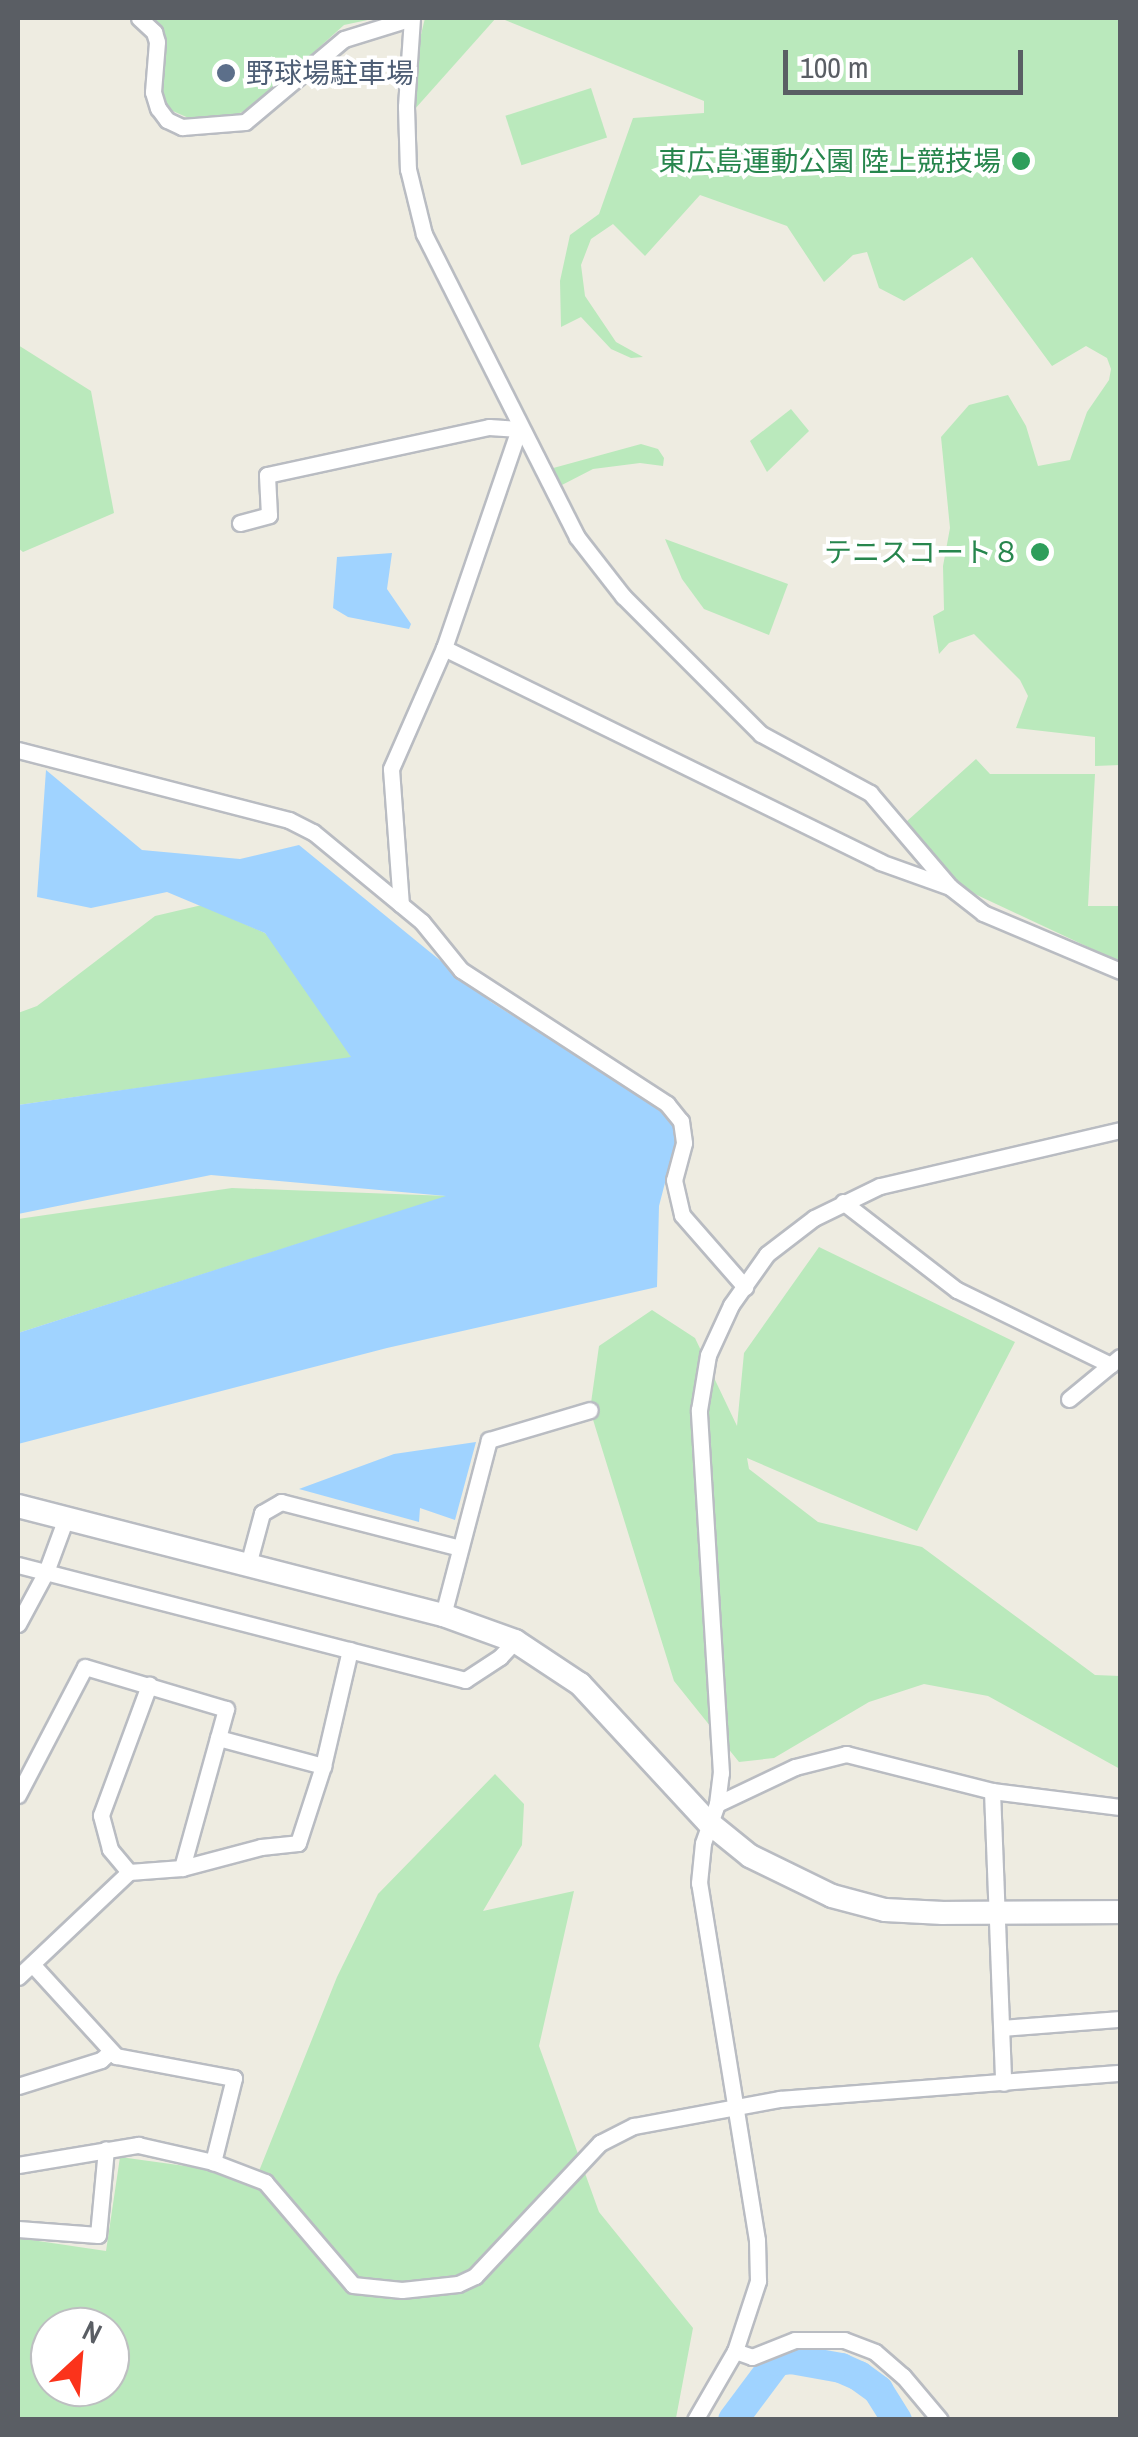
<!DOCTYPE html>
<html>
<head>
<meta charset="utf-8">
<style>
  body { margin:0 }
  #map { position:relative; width:1138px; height:2437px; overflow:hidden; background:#eeece1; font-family:"Archivo Narrow","Noto Sans JP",sans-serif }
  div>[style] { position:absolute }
  .green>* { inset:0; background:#bae9bc; transform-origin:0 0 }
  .water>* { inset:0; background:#a0d3ff }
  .river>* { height:30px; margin:-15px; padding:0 15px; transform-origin:15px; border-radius:15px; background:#a0d3ff }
  .roads { filter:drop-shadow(2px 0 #b9bcc2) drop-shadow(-2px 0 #b9bcc2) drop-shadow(0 2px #b9bcc2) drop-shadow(0 -2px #b9bcc2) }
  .street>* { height:15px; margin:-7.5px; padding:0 7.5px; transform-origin:7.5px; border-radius:7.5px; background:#fff }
  .secondary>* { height:22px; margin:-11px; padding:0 11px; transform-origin:11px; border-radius:11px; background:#fff }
  .dots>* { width:28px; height:28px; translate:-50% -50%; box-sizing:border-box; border:5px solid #fff; border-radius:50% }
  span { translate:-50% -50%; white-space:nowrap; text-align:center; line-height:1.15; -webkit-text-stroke:8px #fff; paint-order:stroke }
  .service-label { font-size:28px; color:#4e5e75 }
  .left { translate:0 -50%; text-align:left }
  .leisure-label { font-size:28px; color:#27864d }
  .right { translate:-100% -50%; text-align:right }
  .frame { position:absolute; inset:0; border:20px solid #5a5e64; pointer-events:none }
  .north { position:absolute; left:30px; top:2307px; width:100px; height:100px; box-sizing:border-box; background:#fff; border:2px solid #bdbfc1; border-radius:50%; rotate:26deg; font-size:28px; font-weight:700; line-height:40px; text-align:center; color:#5a5e64 }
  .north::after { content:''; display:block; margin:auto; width:35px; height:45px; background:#fb331b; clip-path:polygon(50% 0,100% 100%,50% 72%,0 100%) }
  .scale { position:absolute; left:783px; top:50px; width:240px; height:45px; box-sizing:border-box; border:5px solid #5a5e64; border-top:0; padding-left:12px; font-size:30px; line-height:35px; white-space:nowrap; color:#5a5e64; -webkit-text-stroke:8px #fff; paint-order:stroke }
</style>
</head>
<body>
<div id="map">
  <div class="green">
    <i style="clip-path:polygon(149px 18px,377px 18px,344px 25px,254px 106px,238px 114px,191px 119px,168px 109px,161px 96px,164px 32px)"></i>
    <i style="clip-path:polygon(425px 18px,496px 18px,414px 110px,420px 39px)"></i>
    <i style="clip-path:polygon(500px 18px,1120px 18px,1120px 765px,1095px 766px,1095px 737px,1016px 728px,1028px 696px,1020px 680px,974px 634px,949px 643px,939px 654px,933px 616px,944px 610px,943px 566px,950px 528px,941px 437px,969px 405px,1008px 395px,1026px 426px,1038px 466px,1070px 460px,1087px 412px,1109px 380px,1111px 369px,1107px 358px,1086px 346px,1052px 366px,972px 257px,904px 301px,879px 288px,867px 252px,853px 255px,824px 282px,787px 226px,700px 195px,645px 256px,613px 224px,591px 239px,581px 265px,585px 296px,616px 342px,643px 357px,631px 358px,611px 349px,581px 317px,561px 327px,560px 281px,570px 235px,599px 214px,633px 118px,704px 113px,704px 101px)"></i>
    <i style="left:591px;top:88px;width:52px;height:90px;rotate:72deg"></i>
    <i style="clip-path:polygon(18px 345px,91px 391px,114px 513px,23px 552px,18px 548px)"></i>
    <i style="clip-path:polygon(791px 409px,809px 431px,767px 472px,750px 441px)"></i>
    <i style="clip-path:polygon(641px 444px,658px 449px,664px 458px,663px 466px,640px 463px,593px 469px,558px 487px,546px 470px)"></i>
    <i style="clip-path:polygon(665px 539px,788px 584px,769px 635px,704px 609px,682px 579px)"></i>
    <i style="clip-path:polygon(976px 759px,990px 774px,1095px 774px,1088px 906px,1120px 906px,1120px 962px,962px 888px,906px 822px)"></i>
    <i style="clip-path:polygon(202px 905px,265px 933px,304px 977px,352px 1058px,18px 1105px,18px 1013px,37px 1006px,155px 916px)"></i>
    <i style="clip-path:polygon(232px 1188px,449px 1196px,18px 1333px,18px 1219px)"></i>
    <i style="clip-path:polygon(819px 1247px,1015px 1342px,917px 1531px,747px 1458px,749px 1469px,818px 1522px,922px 1547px,1095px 1675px,1120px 1676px,1120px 1769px,988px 1696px,924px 1684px,869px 1702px,774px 1758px,739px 1762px,674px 1681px,590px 1410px,599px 1346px,652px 1310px,695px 1338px,737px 1426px,744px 1353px)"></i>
    <i style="clip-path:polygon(evenodd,495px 1774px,524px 1804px,522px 1845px,483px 1911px,574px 1891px,539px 2046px,599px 2212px,693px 2328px,676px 2418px,18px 2419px,18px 2238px,106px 2251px,120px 2157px,257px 2176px,337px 1977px,378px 1894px,495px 1774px,50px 2327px,110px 2327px,110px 2387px,50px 2387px,50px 2327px)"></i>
  </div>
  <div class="water">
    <i style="clip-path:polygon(392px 553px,387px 589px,411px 624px,409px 629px,348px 617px,333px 608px,337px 557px)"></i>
    <i style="clip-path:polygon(46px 770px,142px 850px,240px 859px,299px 845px,491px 1002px,681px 1121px,659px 1206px,657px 1287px,387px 1348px,18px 1444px,18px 1333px,446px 1196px,211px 1175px,18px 1214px,18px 1105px,351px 1057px,265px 933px,167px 892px,91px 908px,37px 897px)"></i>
    <i style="clip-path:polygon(476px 1442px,455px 1520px,420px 1508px,419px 1522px,299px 1489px,394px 1454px)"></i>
  </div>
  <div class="river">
    <i style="left:733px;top:2420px;width:74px;rotate:-53.3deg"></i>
    <i style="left:777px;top:2361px;width:14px;rotate:-8deg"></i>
    <i style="left:791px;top:2359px;width:51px;rotate:10.2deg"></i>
    <i style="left:841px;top:2368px;width:20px;rotate:24deg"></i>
    <i style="left:859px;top:2376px;width:24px;rotate:36deg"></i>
    <i style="left:878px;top:2390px;width:36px;rotate:58deg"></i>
  </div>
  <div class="roads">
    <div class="street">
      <i style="left:139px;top:18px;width:21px;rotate:43deg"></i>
      <i style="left:154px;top:32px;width:10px;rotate:73deg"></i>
      <i style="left:157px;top:42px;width:50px;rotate:94.6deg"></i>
      <i style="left:153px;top:92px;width:17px;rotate:73deg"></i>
      <i style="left:158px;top:108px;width:15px;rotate:53deg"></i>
      <i style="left:167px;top:120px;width:17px;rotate:25deg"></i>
      <i style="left:182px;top:127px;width:63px;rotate:-4.5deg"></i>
      <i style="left:245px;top:122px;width:129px;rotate:-40deg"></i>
      <i style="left:344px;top:39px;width:71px;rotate:-17.2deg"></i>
      <i style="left:412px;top:18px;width:89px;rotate:93.9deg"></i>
      <i style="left:406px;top:107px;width:62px;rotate:88.2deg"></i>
      <i style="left:408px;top:169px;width:67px;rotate:76.2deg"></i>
      <i style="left:424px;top:234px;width:339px;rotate:63.2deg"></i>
      <i style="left:577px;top:537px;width:75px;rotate:52.1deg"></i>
      <i style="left:623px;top:596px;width:195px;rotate:45deg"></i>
      <i style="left:761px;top:734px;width:124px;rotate:28.4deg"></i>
      <i style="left:870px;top:793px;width:123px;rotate:49.6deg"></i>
      <i style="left:950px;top:887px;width:42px;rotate:38.2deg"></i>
      <i style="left:983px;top:913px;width:149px;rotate:22.9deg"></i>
      <i style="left:240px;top:523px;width:30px;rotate:-15deg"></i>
      <i style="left:269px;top:515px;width:40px;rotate:-92.9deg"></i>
      <i style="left:267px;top:475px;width:227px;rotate:-12.2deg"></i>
      <i style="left:489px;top:427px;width:30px;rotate:4deg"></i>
      <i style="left:519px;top:429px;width:231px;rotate:108.9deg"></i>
      <i style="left:444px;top:648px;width:132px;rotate:113.7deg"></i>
      <i style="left:391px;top:769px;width:136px;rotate:85.8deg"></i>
      <i style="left:444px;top:648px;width:486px;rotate:26.1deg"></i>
      <i style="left:880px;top:862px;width:74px;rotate:19.7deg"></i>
      <i style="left:18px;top:750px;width:280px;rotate:14.5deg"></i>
      <i style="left:289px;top:820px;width:27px;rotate:27deg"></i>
      <i style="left:313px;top:832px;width:141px;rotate:39.5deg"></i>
      <i style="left:422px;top:922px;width:62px;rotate:50.9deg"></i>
      <i style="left:461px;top:970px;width:246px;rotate:33deg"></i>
      <i style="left:667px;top:1104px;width:22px;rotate:51deg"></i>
      <i style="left:681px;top:1121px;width:22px;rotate:82deg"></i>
      <i style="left:684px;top:1143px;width:38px;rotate:105deg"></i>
      <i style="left:674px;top:1180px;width:36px;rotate:77deg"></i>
      <i style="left:682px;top:1215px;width:96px;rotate:48.8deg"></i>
      <i style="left:843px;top:1202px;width:144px;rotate:37.7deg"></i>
      <i style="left:957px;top:1290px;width:171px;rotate:26deg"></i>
      <i style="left:1069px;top:1399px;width:66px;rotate:-39.5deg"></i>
      <i style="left:18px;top:1565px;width:462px;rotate:14.4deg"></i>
      <i style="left:465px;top:1680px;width:42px;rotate:-33.3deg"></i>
      <i style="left:500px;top:1657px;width:22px;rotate:-47deg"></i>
      <i style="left:248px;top:1565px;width:54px;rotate:-74.9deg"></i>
      <i style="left:262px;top:1513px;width:22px;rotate:-30deg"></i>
      <i style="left:281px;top:1502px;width:185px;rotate:14.4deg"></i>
      <i style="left:443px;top:1615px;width:181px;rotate:-75.3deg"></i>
      <i style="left:489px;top:1440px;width:105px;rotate:-16.5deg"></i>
      <i style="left:18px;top:1624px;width:59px;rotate:-61.7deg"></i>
      <i style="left:46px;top:1572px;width:58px;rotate:-69.7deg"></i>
      <i style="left:218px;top:1738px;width:109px;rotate:14.9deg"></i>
      <i style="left:992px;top:1791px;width:292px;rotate:87.8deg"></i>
      <i style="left:18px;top:1795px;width:144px;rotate:-62.4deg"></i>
      <i style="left:85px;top:1667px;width:147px;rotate:16.6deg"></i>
      <i style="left:226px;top:1709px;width:165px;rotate:105.5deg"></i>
      <i style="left:717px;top:1804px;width:86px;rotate:-25.4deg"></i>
      <i style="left:795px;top:1767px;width:53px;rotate:-14.3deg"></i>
      <i style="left:846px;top:1754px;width:151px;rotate:14.2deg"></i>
      <i style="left:992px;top:1791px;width:129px;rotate:7.1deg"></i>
      <i style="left:129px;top:1872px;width:30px;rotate:-130deg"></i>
      <i style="left:110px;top:1849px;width:35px;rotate:-105deg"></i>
      <i style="left:101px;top:1815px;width:139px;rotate:-69.7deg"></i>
      <i style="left:32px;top:1964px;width:125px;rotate:47.6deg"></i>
      <i style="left:116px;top:2056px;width:120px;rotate:10.6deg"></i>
      <i style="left:234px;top:2078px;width:87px;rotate:104deg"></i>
      <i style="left:18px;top:1977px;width:153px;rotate:-43.4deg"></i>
      <i style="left:129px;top:1872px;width:53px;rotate:-4.3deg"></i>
      <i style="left:182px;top:1868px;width:82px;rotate:-14.9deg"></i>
      <i style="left:261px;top:1847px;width:37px;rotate:-6deg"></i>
      <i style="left:298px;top:1843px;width:81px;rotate:-72deg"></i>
      <i style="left:323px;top:1766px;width:119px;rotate:-76.9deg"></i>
      <i style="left:1002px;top:2028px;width:118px;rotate:-4.4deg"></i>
      <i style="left:18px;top:2086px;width:87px;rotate:-17.4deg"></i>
      <i style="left:101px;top:2060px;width:13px;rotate:-42deg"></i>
      <i style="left:18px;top:2165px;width:122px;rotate:-9.5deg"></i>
      <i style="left:138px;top:2145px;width:77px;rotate:12.8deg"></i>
      <i style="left:213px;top:2162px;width:56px;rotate:21deg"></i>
      <i style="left:265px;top:2182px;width:135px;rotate:49.5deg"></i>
      <i style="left:353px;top:2285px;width:49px;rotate:5.8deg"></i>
      <i style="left:402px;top:2290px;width:56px;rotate:-6.1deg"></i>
      <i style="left:458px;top:2284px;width:19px;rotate:-25deg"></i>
      <i style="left:475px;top:2276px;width:183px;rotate:-46.8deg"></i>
      <i style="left:600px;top:2143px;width:38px;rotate:-27deg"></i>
      <i style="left:634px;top:2126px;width:148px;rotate:-10.5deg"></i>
      <i style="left:780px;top:2099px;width:341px;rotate:-4.4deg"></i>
      <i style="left:18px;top:2229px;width:80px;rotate:4.3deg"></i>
      <i style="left:98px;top:2235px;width:86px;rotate:-84.7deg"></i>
      <i style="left:735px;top:2351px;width:18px;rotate:19deg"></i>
      <i style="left:752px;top:2357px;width:46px;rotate:-21.6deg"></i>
      <i style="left:795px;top:2340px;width:49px"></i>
      <i style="left:844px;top:2340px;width:33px;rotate:21deg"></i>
      <i style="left:875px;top:2352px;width:37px;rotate:41deg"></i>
      <i style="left:903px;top:2376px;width:57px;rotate:49.9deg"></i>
      <i style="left:695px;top:2420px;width:80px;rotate:-59.9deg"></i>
      <i style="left:735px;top:2351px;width:74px;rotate:-71.8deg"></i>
      <i style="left:758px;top:2281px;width:41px;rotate:-91.4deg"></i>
      <i style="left:757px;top:2240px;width:362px;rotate:-99.2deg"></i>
      <i style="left:699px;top:1883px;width:40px;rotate:-84.3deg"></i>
      <i style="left:703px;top:1843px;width:41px;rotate:-70.3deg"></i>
      <i style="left:717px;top:1804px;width:31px;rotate:-83deg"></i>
      <i style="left:721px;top:1773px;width:364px;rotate:-93.5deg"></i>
      <i style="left:699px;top:1410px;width:56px;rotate:-80.7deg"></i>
      <i style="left:708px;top:1355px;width:55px;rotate:-65.3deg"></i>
      <i style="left:731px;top:1305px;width:62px;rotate:-54.8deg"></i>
      <i style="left:767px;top:1254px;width:59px;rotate:-37.5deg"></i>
      <i style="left:814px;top:1218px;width:73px;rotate:-25.9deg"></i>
      <i style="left:880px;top:1186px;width:246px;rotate:-13.1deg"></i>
    </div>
    <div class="secondary">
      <i style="left:18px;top:1506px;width:439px;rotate:14.4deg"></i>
      <i style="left:443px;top:1615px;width:77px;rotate:19.9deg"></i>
      <i style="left:515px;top:1641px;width:78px;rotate:33.5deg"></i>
      <i style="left:580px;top:1684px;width:188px;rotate:47.2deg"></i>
      <i style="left:708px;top:1822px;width:54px;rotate:39deg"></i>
      <i style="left:750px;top:1856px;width:91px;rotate:26deg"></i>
      <i style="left:832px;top:1896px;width:55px;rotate:14.8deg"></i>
      <i style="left:885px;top:1910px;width:58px;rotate:3deg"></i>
      <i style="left:943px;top:1913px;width:177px;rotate:-0.3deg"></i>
    </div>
  </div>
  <div class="dots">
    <i style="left:226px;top:73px;background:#5c6f8a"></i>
    <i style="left:1021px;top:161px;background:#2e9e5b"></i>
    <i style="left:1040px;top:552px;background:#2e9e5b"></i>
  </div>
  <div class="service-label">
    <span class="left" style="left:246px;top:73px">野球場駐車場</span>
  </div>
  <div class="leisure-label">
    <span class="right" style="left:1001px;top:161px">東広島運動公園 陸上競技場</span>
    <span class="right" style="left:1020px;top:552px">テニスコート８</span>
  </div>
  <div class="frame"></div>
  <div class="north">N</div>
  <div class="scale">100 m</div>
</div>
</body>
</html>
